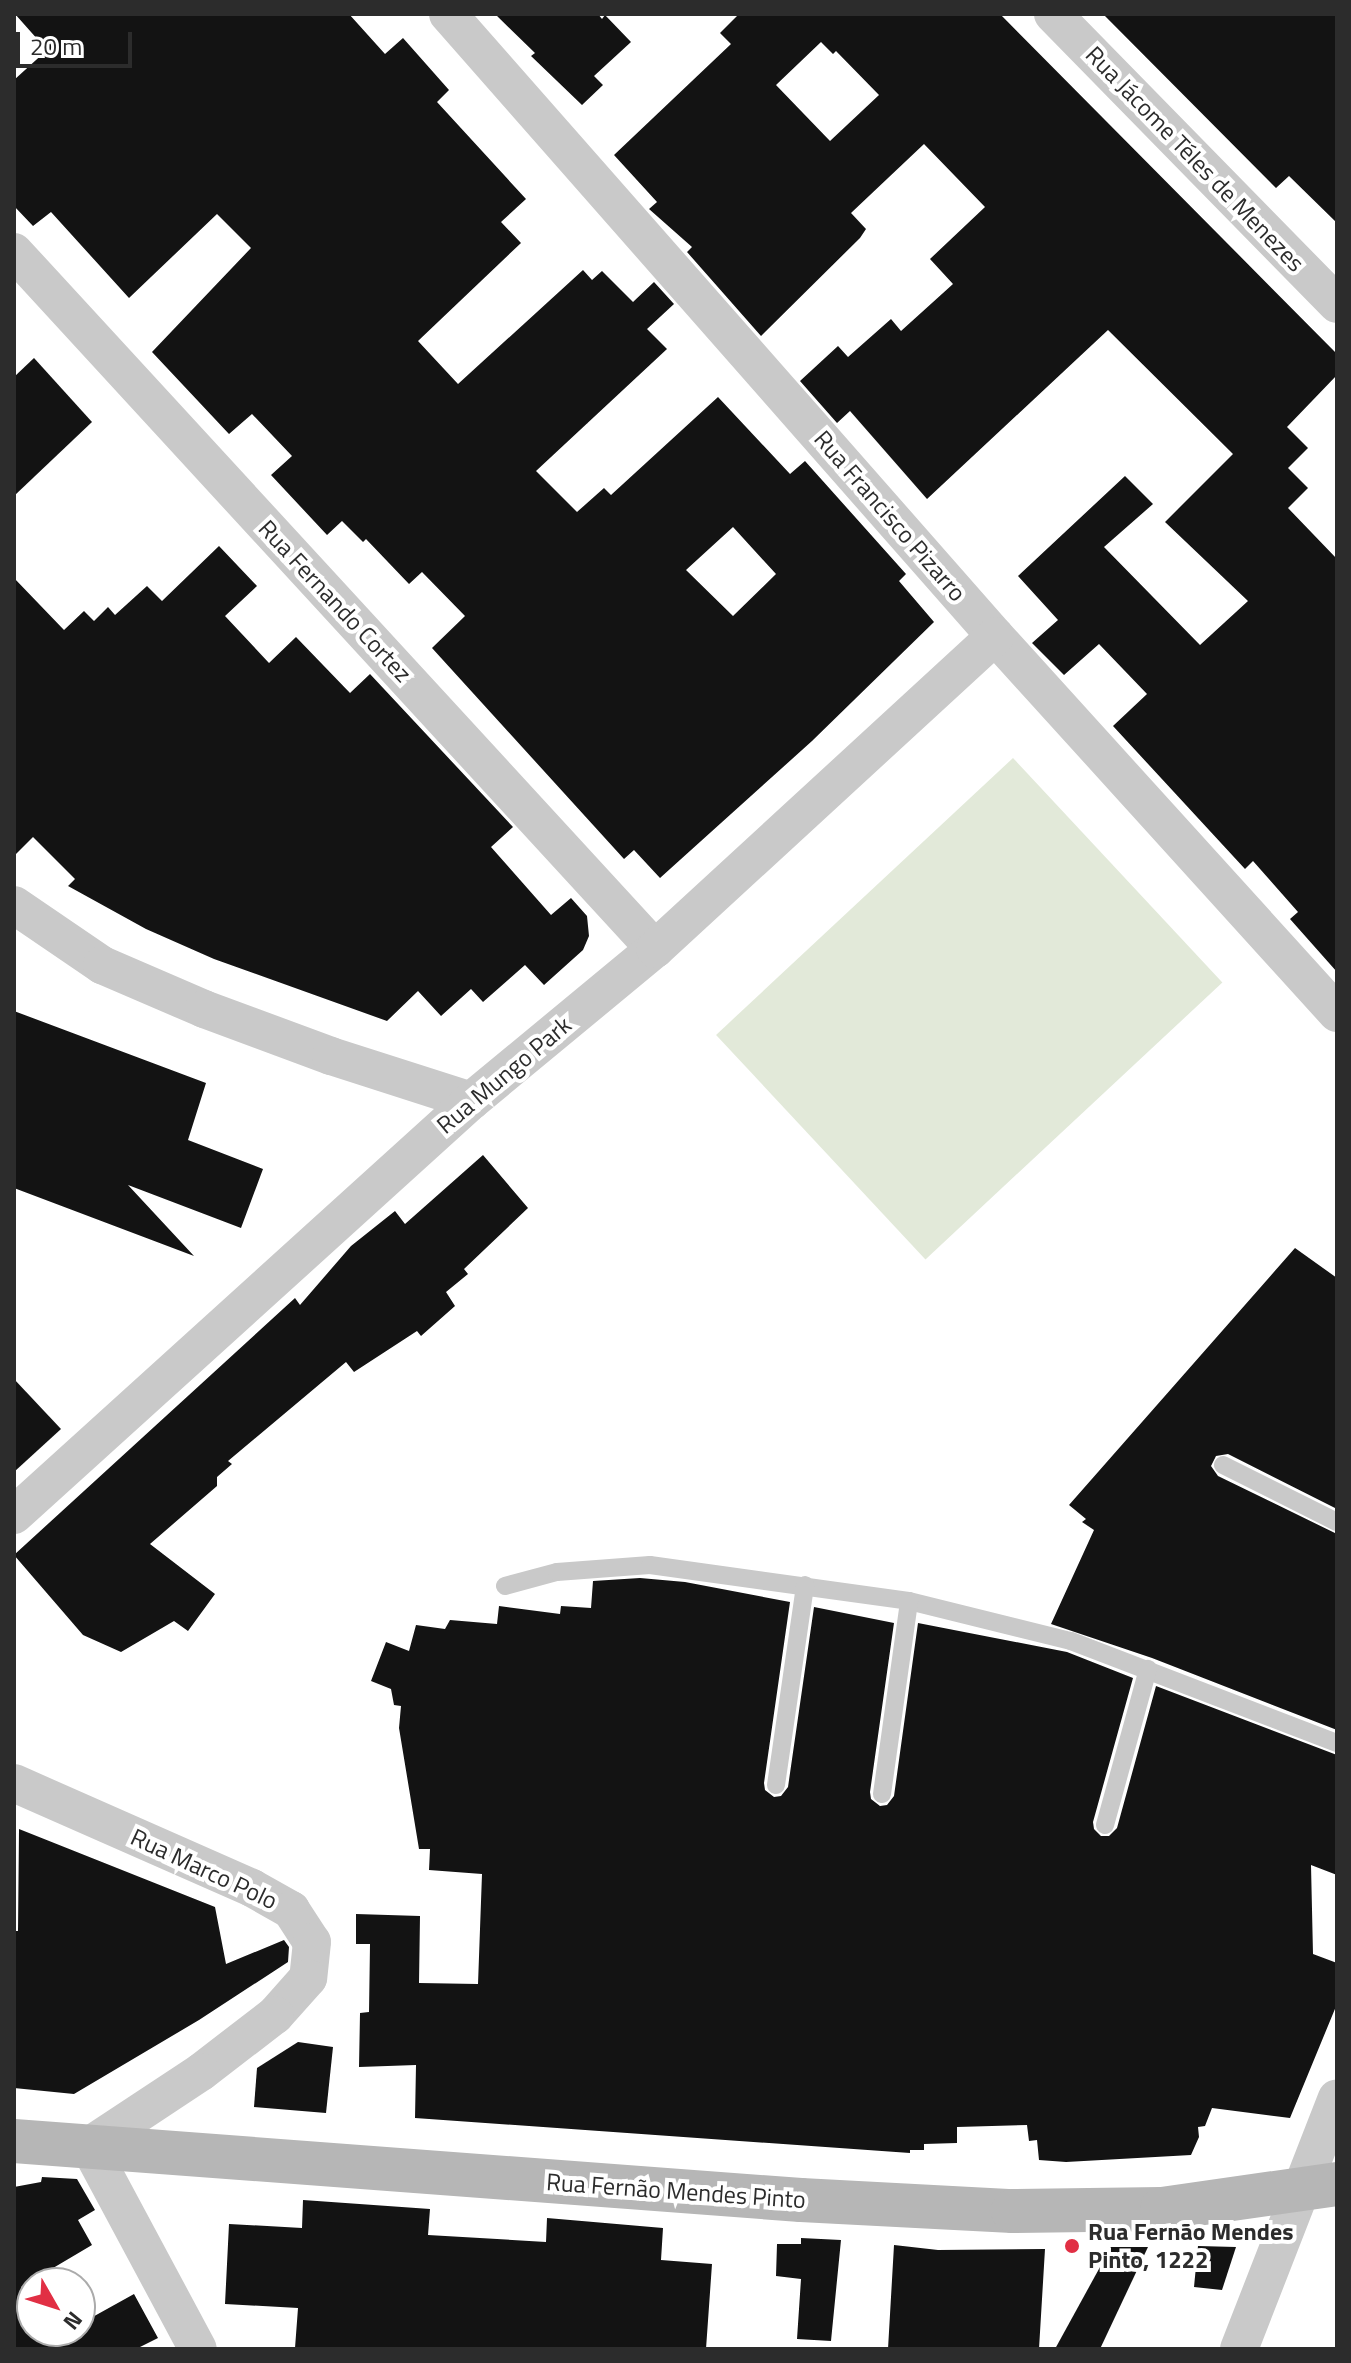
<!DOCTYPE html>
<html>
<head>
<meta charset="utf-8">
<style>
  body { margin:0 }
  #map { position:relative; width:1351px; height:2363px; overflow:hidden; background:#fff; font-family:"Titillium Web",sans-serif }
  div>[style] { position:absolute }
  .green>* { inset:0; background:#e2e9d9; transform-origin:0 0 }
  .building>* { inset:0; background:#131313 }
  .lane>* { height:18px; margin:-9px; padding:0 9px; transform-origin:9px; border-radius:9px; background:#c9c9c9 }
  .street>* { height:38px; margin:-19px; padding:0 19px; transform-origin:19px; border-radius:19px; background:#c9c9c9 }
  .secondary>* { height:44px; margin:-22px; padding:0 22px; transform-origin:22px; border-radius:22px; background:#b6b6b6 }
  .dots>* { width:22px; height:22px; translate:-50% -50%; box-sizing:border-box; border:4px solid #fff; border-radius:50% }
  span { translate:-50% -50%; white-space:nowrap; text-align:center; line-height:1.15; -webkit-text-stroke:8px #fff; paint-order:stroke }
  .street-label { font-size:24px; color:#2c2c2c }
  .poi-label { font-size:24px; color:#2c2c2c; font-weight:700 }
  .left { translate:0 -50%; text-align:left }
  .frame { position:absolute; inset:0; border:16px solid #2c2c2c; pointer-events:none }
  .north { position:absolute; left:16px; top:2267px; width:80px; height:80px; box-sizing:border-box; background:#fff; border:2px solid #ababab; border-radius:50%; rotate:129deg; font-size:22px; font-weight:700; line-height:32px; text-align:center; color:#2c2c2c }
  .north::after { content:''; display:block; margin:auto; width:28px; height:36px; background:#e12f44; clip-path:polygon(50% 0,100% 100%,50% 72%,0 100%) }
  .scale { position:absolute; left:16px; top:32px; width:116px; height:36px; box-sizing:border-box; border:4px solid #2c2c2c; border-top:0; padding-left:10px; font-size:24px; line-height:28px; white-space:nowrap; color:#2c2c2c; -webkit-text-stroke:6px #fff; paint-order:stroke }
</style>
</head>
<body>
<div id="map">
  <div class="green">
    <i style="left:1013px;top:758px;width:307px;height:406px;rotate:47deg"></i>
  </div>
  <div class="building">
    <i style="clip-path:polygon(evenodd,15px 14px,349px 14px,385px 54px,403px 38px,449px 90px,437px 102px,526px 199px,501px 222px,521px 243px,418px 341px,458px 384px,583px 270px,592px 280px,602px 271px,633px 302px,654px 282px,674px 304px,647px 329px,667px 349px,536px 471px,577px 512px,604px 488px,611px 495px,718px 397px,790px 474px,805px 461px,906px 574px,899px 581px,934px 622px,812px 741px,660px 878px,634px 850px,624px 859px,432px 648px,465px 616px,422px 572px,409px 584px,366px 539px,363px 542px,342px 521px,327px 535px,271px 475px,292px 456px,252px 414px,229px 434px,152px 352px,251px 248px,217px 214px,129px 298px,51px 212px,33px 226px,14px 206px,14px 80px,47px 50px,15px 14px,733px 527px,776px 574px,733px 616px,686px 570px,733px 527px)"></i>
    <i style="clip-path:polygon(495px 14px,598px 14px,602px 19px,605px 15px,631px 42px,594px 76px,603px 85px,582px 105px,531px 56px,535px 53px)"></i>
    <i style="clip-path:polygon(evenodd,739px 14px,1000px 14px,1337px 354px,1337px 375px,1287px 427px,1308px 448px,1288px 468px,1308px 488px,1288px 508px,1337px 559px,1337px 972px,1290px 919px,1298px 912px,1253px 861px,1245px 869px,1113px 726px,1147px 694px,1099px 644px,1064px 675px,1032px 643px,1058px 620px,1018px 576px,1125px 476px,1153px 504px,1104px 547px,1200px 645px,1248px 601px,1165px 522px,1233px 454px,1108px 330px,927px 499px,850px 411px,837px 423px,800px 381px,838px 346px,848px 357px,891px 319px,901px 331px,953px 284px,930px 259px,985px 207px,924px 144px,851px 213px,866px 229px,860px 238px,761px 336px,687px 252px,692px 247px,649px 209px,657px 202px,614px 155px,731px 44px,720px 33px,739px 14px,821px 42px,833px 54px,836px 51px,879px 95px,830px 141px,776px 85px,821px 42px)"></i>
    <i style="clip-path:polygon(1103px 14px,1337px 14px,1337px 223px,1289px 176px,1276px 188px)"></i>
    <i style="clip-path:polygon(34px 358px,92px 422px,14px 496px,14px 377px)"></i>
    <i style="clip-path:polygon(219px 546px,257px 586px,225px 616px,269px 663px,296px 637px,350px 693px,370px 674px,513px 827px,491px 847px,551px 915px,571px 898px,587px 916px,589px 936px,583px 950px,544px 985px,525px 965px,483px 1002px,471px 989px,441px 1016px,418px 991px,387px 1021px,214px 959px,146px 929px,68px 886px,75px 879px,33px 837px,14px 856px,14px 578px,64px 630px,84px 611px,94px 621px,108px 607px,115px 615px,147px 586px,162px 601px)"></i>
    <i style="clip-path:polygon(14px 1011px,206px 1083px,188px 1140px,263px 1169px,241px 1228px,128px 1185px,194px 1256px,14px 1188px)"></i>
    <i style="clip-path:polygon(483px 1155px,528px 1208px,464px 1269px,468px 1274px,446px 1292px,455px 1306px,421px 1336px,417px 1331px,354px 1372px,346px 1362px,228px 1461px,232px 1464px,217px 1477px,217px 1486px,150px 1544px,215px 1594px,188px 1631px,174px 1621px,121px 1652px,83px 1635px,14px 1555px,295px 1298px,300px 1305px,351px 1246px,395px 1211px,405px 1224px)"></i>
    <i style="clip-path:polygon(1295px 1248px,1337px 1278px,1337px 1509px,1228px 1454px,1216px 1456px,1211px 1466px,1218px 1476px,1337px 1534px,1337px 1730px,1152px 1658px,1051px 1624px,1094px 1530px,1082px 1522px,1086px 1519px,1069px 1505px)"></i>
    <i style="clip-path:polygon(14px 1379px,61px 1429px,14px 1472px)"></i>
    <i style="clip-path:polygon(640px 1578px,685px 1582px,790px 1602px,764px 1783px,765px 1790px,774px 1797px,781px 1796px,788px 1787px,814px 1607px,894px 1623px,870px 1792px,871px 1799px,880px 1806px,887px 1805px,894px 1796px,918px 1623px,1067px 1652px,1133px 1678px,1093px 1822px,1094px 1829px,1101px 1836px,1109px 1836px,1117px 1828px,1156px 1686px,1337px 1755px,1337px 1875px,1311px 1865px,1313px 1954px,1337px 1963px,1337px 2004px,1290px 2118px,1212px 2108px,1205px 2126px,1198px 2127px,1199px 2137px,1191px 2155px,1066px 2162px,1039px 2160px,1037px 2140px,1029px 2141px,1027px 2125px,957px 2127px,957px 2143px,924px 2144px,924px 2150px,910px 2150px,910px 2153px,415px 2118px,416px 2065px,359px 2067px,360px 2013px,369px 2012px,370px 1944px,356px 1944px,356px 1914px,420px 1916px,419px 1983px,478px 1984px,482px 1874px,429px 1870px,430px 1849px,419px 1849px,399px 1728px,401px 1706px,394px 1705px,391px 1689px,371px 1681px,386px 1642px,409px 1651px,416px 1625px,445px 1629px,450px 1620px,497px 1624px,499px 1606px,560px 1614px,561px 1606px,591px 1608px,593px 1581px)"></i>
    <i style="clip-path:polygon(19px 1829px,215px 1907px,226px 1964px,284px 1940px,289px 1947px,288px 1962px,199px 2020px,74px 2094px,14px 2088px,14px 1931px,18px 1931px)"></i>
    <i style="clip-path:polygon(298px 2042px,333px 2047px,326px 2113px,254px 2107px,257px 2068px)"></i>
    <i style="clip-path:polygon(42px 2177px,77px 2179px,95px 2210px,78px 2220px,92px 2245px,21px 2287px,32px 2308px,32px 2331px,44px 2331px,49px 2341px,67px 2331px,80px 2331px,80px 2324px,134px 2294px,158px 2338px,136px 2349px,14px 2349px,14px 2187px,41px 2182px)"></i>
    <i style="clip-path:polygon(303px 2200px,430px 2209px,428px 2235px,546px 2242px,547px 2218px,663px 2228px,661px 2260px,712px 2264px,706px 2349px,295px 2348px,298px 2308px,225px 2304px,229px 2224px,302px 2228px)"></i>
    <i style="clip-path:polygon(801px 2238px,841px 2240px,831px 2341px,797px 2339px,801px 2279px,776px 2276px,777px 2244px,801px 2244px)"></i>
    <i style="clip-path:polygon(894px 2245px,938px 2250px,1045px 2249px,1039px 2349px,888px 2349px)"></i>
    <i style="clip-path:polygon(1198px 2246px,1236px 2247px,1222px 2290px,1194px 2287px)"></i>
    <i style="clip-path:polygon(1111px 2247px,1148px 2247px,1100px 2349px,1055px 2349px)"></i>
  </div>
  <div class="lane">
    <i style="left:1223px;top:1465px;width:127px;rotate:26.6deg"></i>
    <i style="left:505px;top:1586px;width:54px;rotate:-15.1deg"></i>
    <i style="left:557px;top:1572px;width:93px;rotate:-4.3deg"></i>
    <i style="left:650px;top:1565px;width:261px;rotate:7.9deg"></i>
    <i style="left:909px;top:1601px;width:167px;rotate:13.9deg"></i>
    <i style="left:1071px;top:1641px;width:285px;rotate:21deg"></i>
    <i style="left:776px;top:1785px;width:202px;rotate:-81.7deg"></i>
    <i style="left:882px;top:1794px;width:195px;rotate:-82deg"></i>
    <i style="left:1105px;top:1825px;width:162px;rotate:-74.6deg"></i>
  </div>
  <div class="street">
    <i style="left:448px;top:14px;width:828px;rotate:48.67deg"></i>
    <i style="left:995px;top:636px;width:509px;rotate:47.79deg"></i>
    <i style="left:1053px;top:14px;width:406px;rotate:45.6deg"></i>
    <i style="left:14px;top:252px;width:947px;rotate:47.4deg"></i>
    <i style="left:14px;top:905px;width:107px;rotate:34.3deg"></i>
    <i style="left:102px;top:965px;width:111px;rotate:23.3deg"></i>
    <i style="left:204px;top:1009px;width:135px;rotate:20.3deg"></i>
    <i style="left:331px;top:1056px;width:147px;rotate:17.8deg"></i>
    <i style="left:14px;top:1515px;width:617px;rotate:-42.17deg"></i>
    <i style="left:471px;top:1101px;width:239px;rotate:-39.6deg"></i>
    <i style="left:655px;top:949px;width:462px;rotate:-42.6deg"></i>
    <i style="left:14px;top:1783px;width:260px;rotate:23.8deg"></i>
    <i style="left:252px;top:1888px;width:45px;rotate:29.4deg"></i>
    <i style="left:291px;top:1910px;width:38px;rotate:57deg"></i>
    <i style="left:312px;top:1942px;width:36px;rotate:96deg"></i>
    <i style="left:308px;top:1978px;width:50px;rotate:131.7deg"></i>
    <i style="left:275px;top:2015px;width:93px;rotate:142.4deg"></i>
    <i style="left:201px;top:2072px;width:134px;rotate:146.5deg"></i>
    <i style="left:89px;top:2146px;width:230px;rotate:61.8deg"></i>
    <i style="left:1239px;top:2349px;width:269px;rotate:-68.7deg"></i>
  </div>
  <div class="secondary">
    <i style="left:14px;top:2141px;width:789px;rotate:4.29deg"></i>
    <i style="left:801px;top:2200px;width:212px;rotate:3deg"></i>
    <i style="left:1013px;top:2211px;width:149px;rotate:-0.8deg"></i>
    <i style="left:1162px;top:2209px;width:177px;rotate:-8.1deg"></i>
  </div>
  <div class="dots">
    <i style="left:1072px;top:2246px;background:#e12f44"></i>
  </div>
  <div class="street-label">
    <span style="left:1195px;top:159px;rotate:46deg">Rua Jácome Téles de Menezes</span>
    <span style="left:890px;top:516px;rotate:49deg">Rua Francisco Pizarro</span>
    <span style="left:335px;top:601px;rotate:47deg">Rua Fernando Cortez</span>
    <span style="left:504px;top:1075px;rotate:-40deg">Rua Mungo Park</span>
    <span style="left:204px;top:1869px;rotate:25deg">Rua Marco Polo</span>
    <span style="left:676px;top:2191px;rotate:4deg">Rua Fernão Mendes Pinto</span>
  </div>
  <div class="poi-label">
    <span class="left" style="left:1088px;top:2246px">Rua Fernão Mendes<br>Pinto, 1222</span>
  </div>
  <div class="frame"></div>
  <div class="north">N</div>
  <div class="scale">20 m</div>
</div>
</body>
</html>
